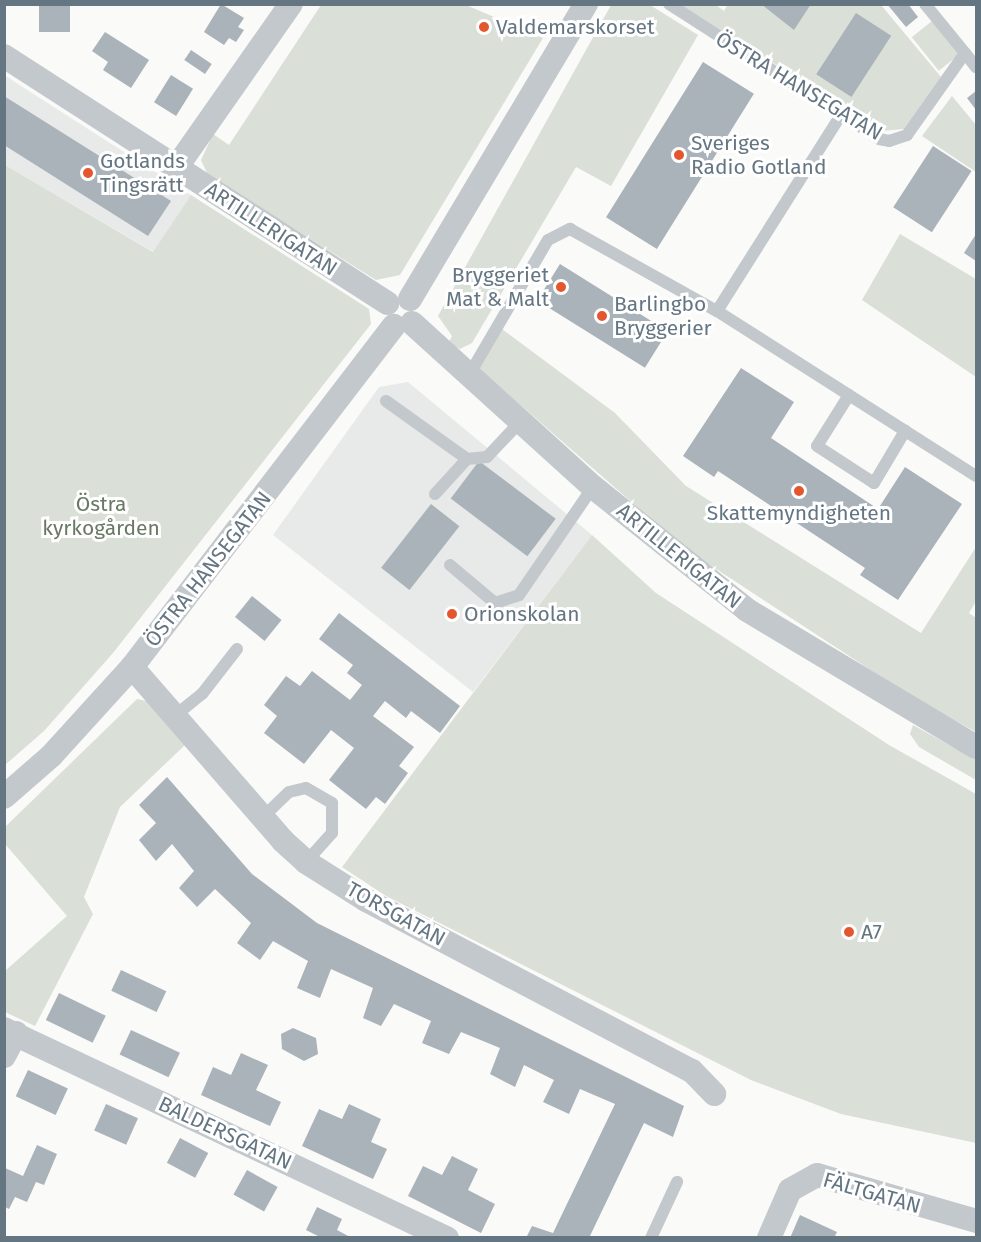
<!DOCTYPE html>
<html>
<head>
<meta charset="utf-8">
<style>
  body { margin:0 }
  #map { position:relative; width:981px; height:1242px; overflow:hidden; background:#fafaf8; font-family:"Fira Sans",sans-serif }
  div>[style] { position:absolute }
  .built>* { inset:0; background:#e8e9e9 }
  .green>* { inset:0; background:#dadfd7; transform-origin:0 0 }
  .building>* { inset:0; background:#aab3b9; transform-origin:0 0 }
  .lane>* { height:12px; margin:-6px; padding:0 6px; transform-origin:6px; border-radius:6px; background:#c3c8cc }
  .street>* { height:24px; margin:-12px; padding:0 12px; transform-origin:12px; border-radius:12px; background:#c3c8cc }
  .dots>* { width:16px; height:16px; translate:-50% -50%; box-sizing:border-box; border:3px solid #fff; border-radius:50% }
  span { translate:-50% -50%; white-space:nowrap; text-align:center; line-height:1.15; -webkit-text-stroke:6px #fff; paint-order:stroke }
  .poi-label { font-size:21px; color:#657683 }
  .left { translate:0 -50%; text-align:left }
  .right { translate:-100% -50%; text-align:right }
  .street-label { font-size:21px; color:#657683 }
  .park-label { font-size:21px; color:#687a64 }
  .frame { position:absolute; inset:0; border:6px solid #657683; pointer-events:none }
</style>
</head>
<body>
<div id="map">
  <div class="built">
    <i style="clip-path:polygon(4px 75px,191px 195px,154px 252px,5px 165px)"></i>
    <i style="clip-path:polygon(408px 382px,592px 535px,473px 692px,273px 535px,379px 387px)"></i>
  </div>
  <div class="green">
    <i style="clip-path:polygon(728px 4px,881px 5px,941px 77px,904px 129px,881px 131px,681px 5px,716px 5px,724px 11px)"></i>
    <i style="clip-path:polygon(321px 5px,466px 5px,543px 38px,400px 275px,376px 280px,208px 175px,201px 160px,213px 134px,229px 145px)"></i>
    <i style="clip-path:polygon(611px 5px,650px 5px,698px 35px,611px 186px,576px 167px,472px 343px,460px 349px,448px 344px,452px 336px,438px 316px)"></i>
    <i style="left:932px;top:21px;width:43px;height:26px;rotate:51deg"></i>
    <i style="clip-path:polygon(952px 96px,976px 125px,976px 172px,922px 136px)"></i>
    <i style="clip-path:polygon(5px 165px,153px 252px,191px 195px,369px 309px,371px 324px,113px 653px,44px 731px,5px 765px)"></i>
    <i style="clip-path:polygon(900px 234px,976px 279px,976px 377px,862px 300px)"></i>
    <i style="clip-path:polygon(498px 326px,615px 413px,686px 486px,921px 633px,976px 547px,976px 601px,969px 613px,976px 618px,976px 732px,912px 697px,684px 548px,476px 366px)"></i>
    <i style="clip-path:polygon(592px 535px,656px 593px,889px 745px,976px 794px,976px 1143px,841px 1114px,751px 1080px,386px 896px,342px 867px)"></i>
    <i style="clip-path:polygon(137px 699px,155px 703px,185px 745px,120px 807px,84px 897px,93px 914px,35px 1026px,5px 1012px,5px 971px,67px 916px,5px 844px,5px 827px)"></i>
    <i style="clip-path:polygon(913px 725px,976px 760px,976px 780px,919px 747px,910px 734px)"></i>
  </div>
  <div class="building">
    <i style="left:39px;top:4px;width:31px;height:28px"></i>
    <i style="clip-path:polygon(221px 4px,244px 18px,238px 27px,244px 30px,236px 42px,229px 38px,224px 45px,204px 32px)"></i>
    <i style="clip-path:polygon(761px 4px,811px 4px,794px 30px)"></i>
    <i style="clip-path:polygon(887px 4px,908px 4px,918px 17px,906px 27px)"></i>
    <i style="left:856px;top:13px;width:42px;height:73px;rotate:33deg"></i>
    <i style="clip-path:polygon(105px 32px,149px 60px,131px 88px,103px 70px,108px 62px,92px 51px)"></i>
    <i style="left:191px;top:50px;width:25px;height:12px;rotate:34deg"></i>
    <i style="left:703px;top:62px;width:60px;height:183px;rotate:32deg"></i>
    <i style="left:171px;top:75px;width:26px;height:32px;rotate:32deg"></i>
    <i style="clip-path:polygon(976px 91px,976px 110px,967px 98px)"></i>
    <i style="clip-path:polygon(4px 96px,171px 201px,148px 236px,4px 145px)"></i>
    <i style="left:933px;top:146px;width:46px;height:73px;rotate:33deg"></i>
    <i style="clip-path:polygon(976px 234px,976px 261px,964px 253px)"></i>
    <i style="left:560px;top:264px;width:127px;height:43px;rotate:32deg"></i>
    <i style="clip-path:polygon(741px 368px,794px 402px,771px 438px,878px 509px,905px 467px,962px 504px,898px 600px,860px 575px,865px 568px,718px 471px,714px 477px,683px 456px)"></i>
    <i style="left:479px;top:461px;width:96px;height:47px;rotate:37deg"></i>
    <i style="left:431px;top:504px;width:36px;height:81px;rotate:38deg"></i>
    <i style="left:252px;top:596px;width:38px;height:27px;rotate:39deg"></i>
    <i style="clip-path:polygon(339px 613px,460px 706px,440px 733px,411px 711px,406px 718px,385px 701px,373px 716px,414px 747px,399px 766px,408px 773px,385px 804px,376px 797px,366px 809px,329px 780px,354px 748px,331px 730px,304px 764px,264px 733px,277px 716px,264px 705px,286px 676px,300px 686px,312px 671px,350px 700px,362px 685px,347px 673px,353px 665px,319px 639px)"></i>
    <i style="clip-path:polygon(167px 777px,252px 874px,317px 923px,684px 1106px,673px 1137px,644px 1123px,589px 1238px,526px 1238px,532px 1226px,553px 1233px,615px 1104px,580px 1089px,569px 1114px,543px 1102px,554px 1080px,524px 1065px,515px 1087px,490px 1074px,500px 1048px,461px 1032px,449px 1054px,422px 1043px,431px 1021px,394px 1004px,381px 1026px,363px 1018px,373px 988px,331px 969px,320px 998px,297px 988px,308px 961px,273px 941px,260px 960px,237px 943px,251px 923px,215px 889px,197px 907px,179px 888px,194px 871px,172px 844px,156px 861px,139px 840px,156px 823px,139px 805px)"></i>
    <i style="left:121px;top:970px;width:50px;height:23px;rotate:25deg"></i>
    <i style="left:59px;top:993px;width:52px;height:30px;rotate:26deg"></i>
    <i style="clip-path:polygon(293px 1028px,316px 1038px,318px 1054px,304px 1061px,282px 1049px,281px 1034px)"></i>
    <i style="left:131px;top:1030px;width:54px;height:27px;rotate:25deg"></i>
    <i style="clip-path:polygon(241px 1053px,268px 1065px,256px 1090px,281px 1102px,270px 1126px,201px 1095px,213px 1067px,231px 1075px)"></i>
    <i style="left:28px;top:1070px;width:44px;height:29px;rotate:25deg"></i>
    <i style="left:106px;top:1104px;width:35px;height:29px;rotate:24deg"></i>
    <i style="clip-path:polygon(349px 1104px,381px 1119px,371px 1142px,387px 1149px,373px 1179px,302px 1146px,319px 1109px,342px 1119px)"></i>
    <i style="left:180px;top:1138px;width:32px;height:28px;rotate:28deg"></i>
    <i style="clip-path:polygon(37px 1145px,57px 1154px,44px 1185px,36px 1182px,27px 1202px,15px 1197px,9px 1209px,5px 1207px,5px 1168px,23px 1176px)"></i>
    <i style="clip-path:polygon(452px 1156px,478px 1169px,468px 1190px,495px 1204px,481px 1233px,408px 1196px,423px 1166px,442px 1175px)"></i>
    <i style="left:247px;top:1170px;width:35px;height:28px;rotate:29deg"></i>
    <i style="clip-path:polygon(317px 1207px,342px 1219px,337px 1230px,352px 1238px,322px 1238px,306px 1230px)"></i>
    <i style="clip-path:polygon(800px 1215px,837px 1232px,834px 1238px,790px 1238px)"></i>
  </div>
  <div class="lane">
    <i style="left:669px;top:4px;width:250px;rotate:32.7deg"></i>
    <i style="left:879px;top:139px;width:10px;rotate:11deg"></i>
    <i style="left:889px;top:141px;width:19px;rotate:-18deg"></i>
    <i style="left:907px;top:135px;width:100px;rotate:-54.7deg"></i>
    <i style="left:965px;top:53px;width:63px;rotate:-129.2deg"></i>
    <i style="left:965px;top:53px;width:18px;rotate:52deg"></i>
    <i style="left:717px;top:311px;width:232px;rotate:-57.7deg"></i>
    <i style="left:469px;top:375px;width:156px;rotate:-59.7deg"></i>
    <i style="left:548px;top:240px;width:25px;rotate:-27deg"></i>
    <i style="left:570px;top:229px;width:168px;rotate:29.2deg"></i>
    <i style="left:717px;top:311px;width:307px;rotate:32.5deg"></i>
    <i style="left:849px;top:395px;width:60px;rotate:122.1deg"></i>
    <i style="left:817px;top:446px;width:68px;rotate:33deg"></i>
    <i style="left:874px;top:483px;width:61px;rotate:-59.2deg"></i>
    <i style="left:386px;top:401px;width:100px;rotate:35.6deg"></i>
    <i style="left:467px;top:459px;width:20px;rotate:-6deg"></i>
    <i style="left:487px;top:457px;width:48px;rotate:-46.7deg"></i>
    <i style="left:435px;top:494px;width:47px;rotate:-47.6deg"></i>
    <i style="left:450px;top:565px;width:59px;rotate:40.2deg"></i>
    <i style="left:495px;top:603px;width:25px;rotate:-18deg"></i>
    <i style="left:519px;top:595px;width:131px;rotate:-55.6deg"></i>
    <i style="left:177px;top:714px;width:32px;rotate:-39deg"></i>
    <i style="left:202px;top:694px;width:57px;rotate:-52.1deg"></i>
    <i style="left:262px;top:818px;width:37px;rotate:-44deg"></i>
    <i style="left:289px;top:792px;width:17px;rotate:-13deg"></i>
    <i style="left:306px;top:788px;width:30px;rotate:30deg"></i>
    <i style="left:332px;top:803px;width:30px;rotate:90deg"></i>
    <i style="left:332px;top:833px;width:39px;rotate:132deg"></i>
    <i style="left:651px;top:1238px;width:62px;rotate:-65.1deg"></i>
  </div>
  <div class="street">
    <i style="left:4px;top:56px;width:456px;rotate:32.8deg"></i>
    <i style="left:176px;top:168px;width:200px;rotate:-55deg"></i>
    <i style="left:410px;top:299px;width:344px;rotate:-59.2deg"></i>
    <i style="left:412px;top:323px;width:244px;rotate:42.2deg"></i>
    <i style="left:593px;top:487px;width:197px;rotate:38.6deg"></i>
    <i style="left:747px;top:610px;width:267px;rotate:30.9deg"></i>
    <i style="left:132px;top:667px;width:230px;rotate:49deg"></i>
    <i style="left:283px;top:841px;width:31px;rotate:42deg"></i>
    <i style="left:306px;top:862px;width:71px;rotate:32.3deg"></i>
    <i style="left:366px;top:900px;width:368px;rotate:27.7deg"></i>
    <i style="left:692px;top:1071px;width:32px;rotate:46deg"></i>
    <i style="left:4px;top:797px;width:62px;rotate:-41.1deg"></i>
    <i style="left:51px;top:756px;width:120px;rotate:-47.7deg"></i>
    <i style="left:132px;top:667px;width:430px;rotate:-52.5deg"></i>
    <i style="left:4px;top:1029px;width:490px;rotate:25.3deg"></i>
    <i style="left:4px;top:1056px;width:26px;rotate:-62deg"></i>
    <i style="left:769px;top:1238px;width:52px;rotate:-66.4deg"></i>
    <i style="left:790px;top:1190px;width:31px;rotate:-29deg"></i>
    <i style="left:817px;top:1175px;width:166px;rotate:16.1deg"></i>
  </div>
  <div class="dots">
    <i style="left:484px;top:27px;background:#e4572e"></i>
    <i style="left:679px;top:155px;background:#e4572e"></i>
    <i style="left:88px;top:173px;background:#e4572e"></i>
    <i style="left:561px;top:287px;background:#e4572e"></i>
    <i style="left:602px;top:316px;background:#e4572e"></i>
    <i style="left:799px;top:491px;background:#e4572e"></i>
    <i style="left:452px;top:614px;background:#e4572e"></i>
    <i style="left:849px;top:932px;background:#e4572e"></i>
  </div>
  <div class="poi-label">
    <span class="left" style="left:496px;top:27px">Valdemarskorset</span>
    <span class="left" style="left:691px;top:155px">Sveriges<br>Radio Gotland</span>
    <span class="left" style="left:100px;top:173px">Gotlands<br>Tingsrätt</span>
    <span class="right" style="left:549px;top:287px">Bryggeriet<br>Mat &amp; Malt</span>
    <span class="left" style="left:614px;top:316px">Barlingbo<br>Bryggerier</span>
    <span style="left:799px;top:513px">Skattemyndigheten</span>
    <span class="left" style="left:464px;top:614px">Orionskolan</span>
    <span class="left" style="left:861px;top:932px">A7</span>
  </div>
  <div class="street-label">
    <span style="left:799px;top:86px;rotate:31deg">ÖSTRA HANSEGATAN</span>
    <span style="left:271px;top:229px;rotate:33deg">ARTILLERIGATAN</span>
    <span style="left:679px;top:556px;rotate:39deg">ARTILLERIGATAN</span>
    <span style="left:208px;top:569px;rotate:-52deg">ÖSTRA HANSEGATAN</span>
    <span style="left:396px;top:914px;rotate:29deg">TORSGATAN</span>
    <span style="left:225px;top:1133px;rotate:25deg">BALDERSGATAN</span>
    <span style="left:872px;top:1193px;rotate:16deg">FÄLTGATAN</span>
  </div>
  <div class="park-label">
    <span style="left:101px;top:516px">Östra<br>kyrkogården</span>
  </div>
  <div class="frame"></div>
</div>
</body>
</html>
